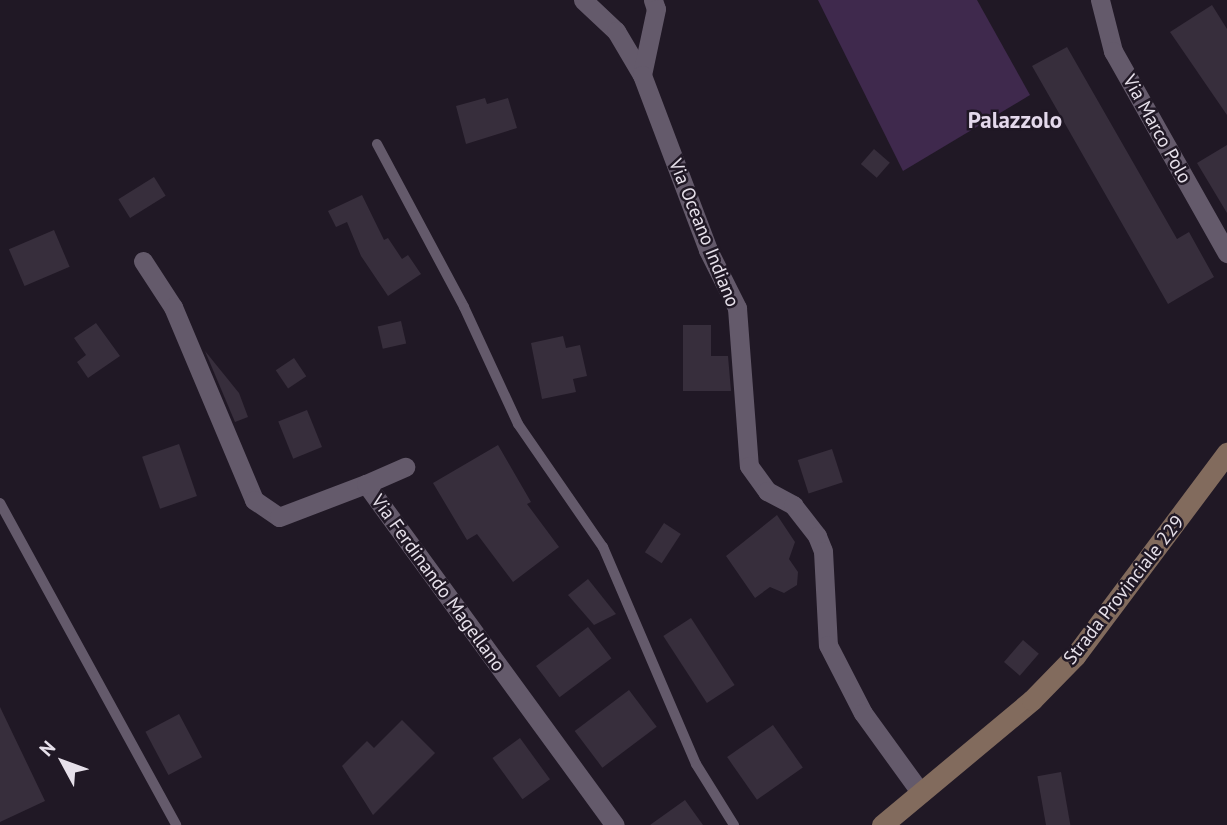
<!DOCTYPE html>
<html>
<head>
<meta charset="utf-8">
<style>
  body { margin:0 }
  #map { position:relative; width:1227px; height:825px; overflow:hidden; background:#201825; font-family:"PT Sans",sans-serif }
  div>[style] { position:absolute }
  .green>* { inset:0; background:#3f294d }
  .building>* { inset:0; background:#372e3c; transform-origin:0 0 }
  .lane>* { height:10px; margin:-5px; padding:0 5px; transform-origin:5px; border-radius:5px; background:#645a6b }
  .street>* { height:19px; margin:-9.5px; padding:0 9.5px; transform-origin:9.5px; border-radius:9.5px; background:#645a6b }
  .secondary>* { height:21px; margin:-10.5px; padding:0 10.5px; transform-origin:10.5px; border-radius:10.5px; background:#826b5d }
  span { translate:-50% -50%; white-space:nowrap; text-align:center; line-height:1.15; -webkit-text-stroke:5px #201825; paint-order:stroke }
  .street-label { font-size:19px; color:#e6e0ea }
  .quarter-label { font-size:23px; color:#e4d9ec; font-weight:700 }
  .north { position:absolute; left:28px; top:727px; width:70px; height:70px; -webkit-text-stroke:5px #201825; paint-order:stroke; rotate:311deg; font-size:19px; font-weight:700; line-height:28px; text-align:center; color:#e6e0ea }
  .north::after { content:''; display:block; margin:auto; width:24px; height:32px; background:#e6e0ea; clip-path:polygon(50% 0,100% 100%,50% 72%,0 100%) }
</style>
</head>
<body>
<div id="map">
  <div class="green">
    <i style="clip-path:polygon(818px 0,977px 0,1030px 95px,903px 171px)"></i>
  </div>
  <div class="building">
    <i style="clip-path:polygon(1212px 5px,1227px 29px,1227px 115px,1170px 32px)"></i>
    <i style="clip-path:polygon(1067px 47px,1177px 239px,1189px 232px,1214px 277px,1168px 304px,1032px 66px)"></i>
    <i style="clip-path:polygon(485px 98px,487px 104px,508px 98px,517px 128px,466px 144px,456px 106px)"></i>
    <i style="clip-path:polygon(1227px 145px,1227px 213px,1197px 163px)"></i>
    <i style="left:874px;top:149px;width:21px;height:20px;rotate:41deg"></i>
    <i style="left:154px;top:177px;width:22px;height:42px;rotate:58deg"></i>
    <i style="clip-path:polygon(362px 195px,384px 240px,388px 238px,402px 259px,408px 255px,421px 274px,388px 296px,361px 256px,347px 222px,336px 227px,328px 211px)"></i>
    <i style="left:54px;top:230px;width:40px;height:49px;rotate:67deg"></i>
    <i style="left:401px;top:321px;width:23px;height:24px;rotate:77deg"></i>
    <i style="clip-path:polygon(96px 323px,120px 356px,88px 378px,77px 362px,86px 355px,74px 338px)"></i>
    <i style="clip-path:polygon(683px 325px,711px 325px,711px 356px,728px 356px,731px 391px,683px 391px)"></i>
    <i style="clip-path:polygon(563px 336px,566px 348px,580px 345px,587px 376px,573px 379px,576px 392px,542px 399px,531px 343px)"></i>
    <i style="clip-path:polygon(205px 351px,239px 393px,248px 417px,235px 422px)"></i>
    <i style="left:294px;top:358px;width:22px;height:22px;rotate:56deg"></i>
    <i style="left:307px;top:410px;width:40px;height:31px;rotate:68deg"></i>
    <i style="left:179px;top:444px;width:55px;height:39px;rotate:71deg"></i>
    <i style="clip-path:polygon(498px 445px,531px 502px,527px 504px,559px 547px,513px 582px,477px 534px,467px 540px,433px 483px)"></i>
    <i style="left:832px;top:449px;width:35px;height:36px;rotate:72deg"></i>
    <i style="clip-path:polygon(777px 515px,795px 542px,789px 559px,798px 572px,797px 585px,784px 593px,770px 587px,755px 598px,726px 556px)"></i>
    <i style="left:664px;top:523px;width:20px;height:35px;rotate:33deg"></i>
    <i style="clip-path:polygon(588px 579px,616px 614px,594px 625px,568px 595px)"></i>
    <i style="left:691px;top:618px;width:80px;height:33px;rotate:57deg"></i>
    <i style="left:588px;top:627px;width:39px;height:65px;rotate:53deg"></i>
    <i style="left:1023px;top:640px;width:21px;height:29px;rotate:41deg"></i>
    <i style="left:629px;top:690px;width:46px;height:68px;rotate:53deg"></i>
    <i style="clip-path:polygon(0 707px,45px 801px,0 822px)"></i>
    <i style="left:179px;top:714px;width:49px;height:38px;rotate:62deg"></i>
    <i style="clip-path:polygon(402px 720px,435px 753px,373px 815px,342px 766px,367px 741px,374px 748px)"></i>
    <i style="left:773px;top:725px;width:52px;height:56px;rotate:55deg"></i>
    <i style="left:520px;top:738px;width:51px;height:34px;rotate:54deg"></i>
    <i style="left:1061px;top:772px;width:54px;height:24px;rotate:80deg"></i>
    <i style="clip-path:polygon(685px 800px,703px 825px,650px 825px)"></i>
  </div>
  <div class="lane">
    <i style="left:377px;top:144px;width:185px;rotate:61.9deg"></i>
    <i style="left:464px;top:307px;width:129px;rotate:65.2deg"></i>
    <i style="left:518px;top:424px;width:150px;rotate:55.4deg"></i>
    <i style="left:603px;top:547px;width:236px;rotate:66.8deg"></i>
    <i style="left:696px;top:764px;width:72px;rotate:58.1deg"></i>
    <i style="left:0;top:503px;width:367px;rotate:61.3deg"></i>
  </div>
  <div class="street">
    <i style="left:583px;top:0;width:45px;rotate:43.2deg"></i>
    <i style="left:616px;top:31px;width:51px;rotate:59.4deg"></i>
    <i style="left:653px;top:0;width:9px;rotate:72deg"></i>
    <i style="left:656px;top:9px;width:67px;rotate:102deg"></i>
    <i style="left:642px;top:75px;width:187px;rotate:69.3deg"></i>
    <i style="left:708px;top:250px;width:65px;rotate:63.4deg"></i>
    <i style="left:737px;top:308px;width:158px;rotate:85.7deg"></i>
    <i style="left:749px;top:466px;width:31px;rotate:54deg"></i>
    <i style="left:767px;top:491px;width:30px;rotate:28deg"></i>
    <i style="left:793px;top:505px;width:39px;rotate:52deg"></i>
    <i style="left:817px;top:536px;width:16px;rotate:68deg"></i>
    <i style="left:823px;top:551px;width:94px;rotate:87deg"></i>
    <i style="left:828px;top:645px;width:76px;rotate:62.8deg"></i>
    <i style="left:863px;top:713px;width:99px;rotate:54.1deg"></i>
    <i style="left:1100px;top:0;width:53px;rotate:75.7deg"></i>
    <i style="left:1113px;top:51px;width:232px;rotate:60.6deg"></i>
    <i style="left:143px;top:261px;width:55px;rotate:56.9deg"></i>
    <i style="left:173px;top:307px;width:209px;rotate:67.2deg"></i>
    <i style="left:254px;top:500px;width:30px;rotate:34deg"></i>
    <i style="left:279px;top:517px;width:93px;rotate:-20.8deg"></i>
    <i style="left:366px;top:484px;width:422px;rotate:53.9deg"></i>
    <i style="left:366px;top:484px;width:43px;rotate:-23.6deg"></i>
  </div>
  <div class="secondary">
    <i style="left:882px;top:825px;width:195px;rotate:-39.8deg"></i>
    <i style="left:1032px;top:700px;width:62px;rotate:-45.7deg"></i>
    <i style="left:1075px;top:656px;width:254px;rotate:-53.2deg"></i>
  </div>
  <div class="street-label">
    <span style="left:1157px;top:129px;rotate:61deg">Via Marco Polo</span>
    <span style="left:704px;top:233px;rotate:68deg">Via Oceano Indiano</span>
    <span style="left:438px;top:583px;rotate:54deg">Via Ferdinando Magellano</span>
    <span style="left:1124px;top:590px;rotate:-52deg">Strada Provinciale 229</span>
  </div>
  <div class="quarter-label">
    <span style="left:1015px;top:120px">Palazzolo</span>
  </div>
  <div class="north">N</div>
</div>
</body>
</html>
